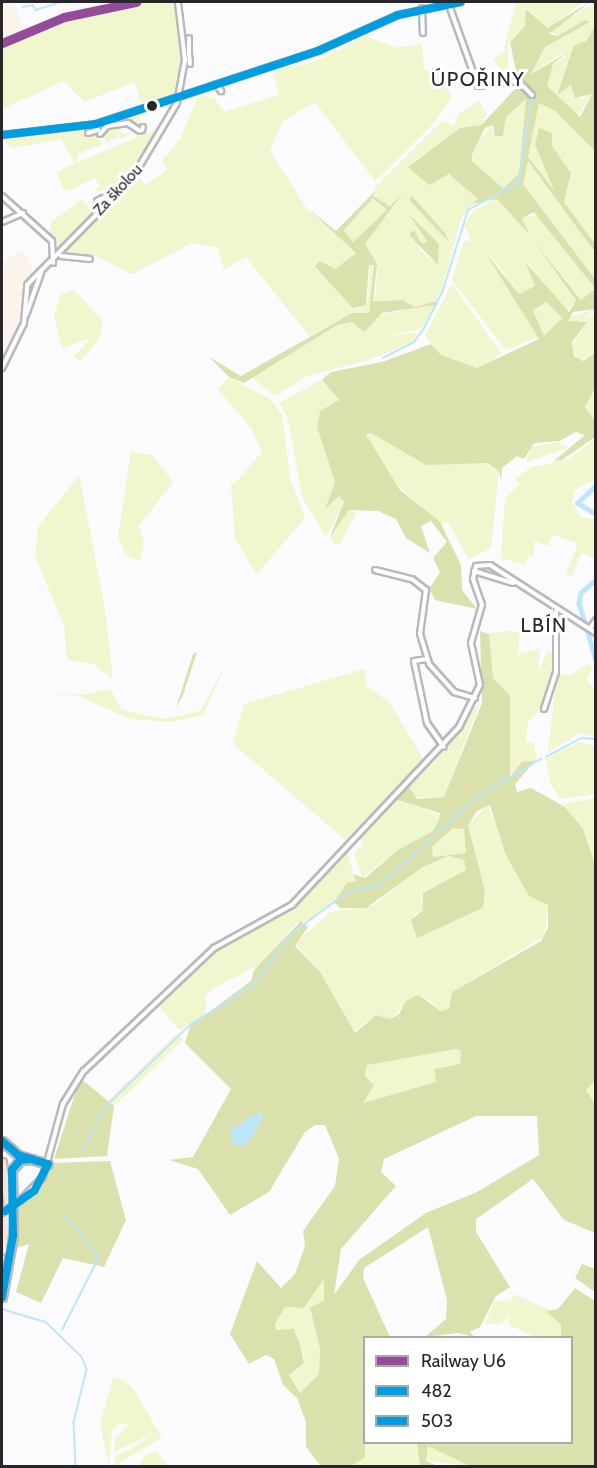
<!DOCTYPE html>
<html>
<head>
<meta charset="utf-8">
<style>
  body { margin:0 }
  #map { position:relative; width:597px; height:1468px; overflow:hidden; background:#fbfbfd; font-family:Cabin,sans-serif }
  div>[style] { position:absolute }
  .industrial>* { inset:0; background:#fcf4ea }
  .built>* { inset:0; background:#eceef6 }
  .green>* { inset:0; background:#f0f6cd }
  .forest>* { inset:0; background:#dbe1ad }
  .water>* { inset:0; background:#bde6fc }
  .stream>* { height:1.5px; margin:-0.75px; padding:0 0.75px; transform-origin:0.75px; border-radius:0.75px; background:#bde6fc }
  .river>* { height:4.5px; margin:-2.25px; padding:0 2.25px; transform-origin:2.25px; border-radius:2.25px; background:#bde6fc }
  .roads { filter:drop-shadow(2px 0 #b9b9bc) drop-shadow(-2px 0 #b9b9bc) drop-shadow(0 2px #b9b9bc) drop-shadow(0 -2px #b9b9bc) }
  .minor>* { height:4px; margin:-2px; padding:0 2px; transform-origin:2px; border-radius:2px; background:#fefeff }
  .highway>* { height:7px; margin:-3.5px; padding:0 3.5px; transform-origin:3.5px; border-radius:3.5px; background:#efe7e2 }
  .bridges { filter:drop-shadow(2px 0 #b9b9bc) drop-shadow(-2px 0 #b9b9bc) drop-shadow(0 2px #b9b9bc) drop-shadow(0 -2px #b9b9bc) }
  .minor-bridge>* { height:4px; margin:-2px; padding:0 2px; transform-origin:2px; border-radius:2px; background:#fefeff }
  .bus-1>* { height:8px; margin:-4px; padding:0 4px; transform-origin:4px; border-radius:4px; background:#009ee0 }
  .bus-2>* { height:8px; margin:-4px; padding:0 4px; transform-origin:4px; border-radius:4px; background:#009ee0 }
  .rail-1>* { height:9px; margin:-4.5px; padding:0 4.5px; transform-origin:4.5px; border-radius:4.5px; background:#954b9a }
  .dots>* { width:16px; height:16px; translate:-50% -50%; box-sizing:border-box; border:3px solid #fff; border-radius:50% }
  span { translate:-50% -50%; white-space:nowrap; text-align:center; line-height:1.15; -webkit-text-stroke:6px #fff; paint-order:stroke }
  .street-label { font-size:16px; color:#27272b }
  .quarter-label { font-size:20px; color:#27272b; letter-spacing:1.5px }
  .frame { position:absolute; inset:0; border:3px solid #27272b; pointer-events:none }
  .legend { position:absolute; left:363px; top:1336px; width:210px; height:108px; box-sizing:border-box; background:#fff; border:2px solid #a9a9aa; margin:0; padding:8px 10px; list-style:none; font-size:18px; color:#27272b }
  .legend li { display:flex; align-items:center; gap:12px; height:30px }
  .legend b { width:30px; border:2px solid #a9a9aa }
</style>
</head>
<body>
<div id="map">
  <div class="industrial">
    <i style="clip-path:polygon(2px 2px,14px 2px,23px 29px,2px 40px)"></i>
    <i style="clip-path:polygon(23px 249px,34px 273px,24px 285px,23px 319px,6px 358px,2px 356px,2px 262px)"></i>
  </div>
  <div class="built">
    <i style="clip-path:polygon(124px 2px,148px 2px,64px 19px,2px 45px,39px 24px)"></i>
  </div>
  <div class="green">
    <i style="clip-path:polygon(148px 2px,176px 2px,182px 52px,179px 93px,141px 102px,134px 82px,84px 102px,64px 81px,2px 109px,2px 44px,72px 16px)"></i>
    <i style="clip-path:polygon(516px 2px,584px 2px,547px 28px,527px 9px,525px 26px,508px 43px,508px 68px,502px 77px,494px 59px,503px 53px)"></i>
    <i style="clip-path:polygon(595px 2px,595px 26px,586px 41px,574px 45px,557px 94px,571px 85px,580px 99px,592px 94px,576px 118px,547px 86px,553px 64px,566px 57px,563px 53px,531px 74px,545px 47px,588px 20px,558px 36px,550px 31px)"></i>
    <i style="clip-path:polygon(evenodd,366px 36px,397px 48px,422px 44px,424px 70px,445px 70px,451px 98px,434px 123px,375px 181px,315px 102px,282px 122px,270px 151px,307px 209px,356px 253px,335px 269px,320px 261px,316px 269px,356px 309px,368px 302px,370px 263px,375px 269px,372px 300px,376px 293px,377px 269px,365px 244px,404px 193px,390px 206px,373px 196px,376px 186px,442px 121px,454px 126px,458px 114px,479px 101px,487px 115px,481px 125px,460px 128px,408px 166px,429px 185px,449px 174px,478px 199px,462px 217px,438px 301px,414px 307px,403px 300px,372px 300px,368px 314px,352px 313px,309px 336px,246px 257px,224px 270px,218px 248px,192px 243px,132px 274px,95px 256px,70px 256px,65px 251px,137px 174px,145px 185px,167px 170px,162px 161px,180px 139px,198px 96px,214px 97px,224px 112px,279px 95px,273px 70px,314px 62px,366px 36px,409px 213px,439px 244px,438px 265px,420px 250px,414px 230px,422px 244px,427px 241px,409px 213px)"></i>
    <i style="clip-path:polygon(526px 99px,519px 174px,504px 188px,473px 162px,472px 152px,491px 125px,494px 135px,503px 136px,506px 117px)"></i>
    <i style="clip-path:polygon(539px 103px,555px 111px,595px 151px,595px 244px,564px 202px,571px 173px,552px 146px,552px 133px,538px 135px,535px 145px,554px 190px,528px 157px)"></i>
    <i style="clip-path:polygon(140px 110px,140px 129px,137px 124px,131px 122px,136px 126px,120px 129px,121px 134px,136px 132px,121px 138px,117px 131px,118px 137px,107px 143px,102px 134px,102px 140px,100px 130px,104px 127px,98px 125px)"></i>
    <i style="clip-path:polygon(166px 125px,138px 171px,122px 186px,94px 192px,100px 186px,95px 178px,68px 191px,62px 187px,57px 173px,75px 163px,61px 139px,12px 148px,2px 139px,95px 126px,87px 131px,89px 137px,98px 135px,102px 145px,79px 153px,76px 163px)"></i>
    <i style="clip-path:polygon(528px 161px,595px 252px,595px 279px,523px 184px)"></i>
    <i style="clip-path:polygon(373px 198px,387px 210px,353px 242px,344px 230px)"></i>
    <i style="clip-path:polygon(82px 199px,94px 214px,59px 246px,50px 234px,51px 222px)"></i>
    <i style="clip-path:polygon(497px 199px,530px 235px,522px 217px,538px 215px,595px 288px,582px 300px,532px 239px,576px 300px,566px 312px,526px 262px,535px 286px,519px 294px,489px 253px,540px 336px,506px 350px,452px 280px,463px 242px,471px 240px,464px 225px,474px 210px)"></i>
    <i style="clip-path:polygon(452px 284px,501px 353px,483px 366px,471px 369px,441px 355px,425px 336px)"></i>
    <i style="clip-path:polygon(74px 290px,103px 321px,99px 339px,81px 361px,73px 357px,91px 338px,62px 348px,54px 316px,61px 294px)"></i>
    <i style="clip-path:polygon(547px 302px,562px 318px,544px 336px,533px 310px)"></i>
    <i style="clip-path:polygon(436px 304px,421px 329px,385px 336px,417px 333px,413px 342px,372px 359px,307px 376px,275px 396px,251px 377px,337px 325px,352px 322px,364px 332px,376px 316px)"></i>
    <i style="clip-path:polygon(595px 309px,584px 319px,595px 314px,595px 353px,580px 361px,571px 348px,587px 322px,570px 322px,569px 317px)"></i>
    <i style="clip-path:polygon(229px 377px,270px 399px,282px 415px,290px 478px,305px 518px,257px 574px,235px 539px,231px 481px,234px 484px,262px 452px,251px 428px,218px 389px)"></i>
    <i style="clip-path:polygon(321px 380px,339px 400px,320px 411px,317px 427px,335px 482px,325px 509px,339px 496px,344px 502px,326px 537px,302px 497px,288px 418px,279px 403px)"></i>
    <i style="clip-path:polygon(595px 388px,595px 421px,585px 408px)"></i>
    <i style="clip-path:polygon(371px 433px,426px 465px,480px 461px,499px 471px,491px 548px,469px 559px,448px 522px,441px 525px,390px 478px,366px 437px)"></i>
    <i style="clip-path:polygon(595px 439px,595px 479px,575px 490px,572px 503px,582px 518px,595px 519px,595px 558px,581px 553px,572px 576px,566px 574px,578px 543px,552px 535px,548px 546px,534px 541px,534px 556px,529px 555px,524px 565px,501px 558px,505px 499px,520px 483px,514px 480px,531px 467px,569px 459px)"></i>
    <i style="clip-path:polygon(558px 442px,569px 448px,526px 462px,531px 447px)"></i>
    <i style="clip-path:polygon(131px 451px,153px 456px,173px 482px,139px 526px,144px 543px,140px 561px,126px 555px,118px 537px)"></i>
    <i style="clip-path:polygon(79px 475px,104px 603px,113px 679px,93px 664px,67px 660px,64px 626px,35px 556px,38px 527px)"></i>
    <i style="clip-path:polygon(349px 510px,356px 513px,340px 545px,334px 544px,330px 537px)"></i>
    <i style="clip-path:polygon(502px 631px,520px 632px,518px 654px,540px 649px,538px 673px,547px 652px,555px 652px,546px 703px,529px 721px,525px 741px,534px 744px,537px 759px,522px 762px,510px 777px,510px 696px,493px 678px,488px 657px,489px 634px)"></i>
    <i style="clip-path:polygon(227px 662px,203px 715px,173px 722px,130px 719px,77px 695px,2px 694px,89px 694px,110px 688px,122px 710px,164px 719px,200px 711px)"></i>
    <i style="clip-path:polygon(590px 663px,593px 669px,587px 679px,595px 691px,595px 737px,580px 733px,548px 752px,557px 674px,569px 675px)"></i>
    <i style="clip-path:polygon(364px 669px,367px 687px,389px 702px,426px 763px,345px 840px,233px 744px,244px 704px)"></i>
    <i style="clip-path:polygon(481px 700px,444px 797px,413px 797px,409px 787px,436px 760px)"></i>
    <i style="clip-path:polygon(579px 742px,595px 746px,595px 794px,561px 799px,551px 785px,546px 759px)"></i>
    <i style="clip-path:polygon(595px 798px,595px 865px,583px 829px,563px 804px)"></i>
    <i style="clip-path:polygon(397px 800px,441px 815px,432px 833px,399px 849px,362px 878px,354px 853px,363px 844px,360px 836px)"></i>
    <i style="clip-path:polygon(487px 805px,529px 895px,548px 905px,544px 936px,452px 992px,449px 1009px,441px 1011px,428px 999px,404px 1005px,390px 1019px,376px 1015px,353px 1032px,320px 972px,295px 943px,331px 912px,374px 905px,416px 871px,448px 856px,464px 860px,466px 870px,423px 893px,423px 910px,413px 915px,417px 938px,483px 908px,485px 891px,468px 825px)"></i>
    <i style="clip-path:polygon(453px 828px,464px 829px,467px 853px,433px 857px,432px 847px)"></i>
    <i style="clip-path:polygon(348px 852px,355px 882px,313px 919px,296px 923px,267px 961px,212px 989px,206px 996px,205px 1015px,179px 1030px,156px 1003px,211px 954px,290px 911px)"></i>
    <i style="clip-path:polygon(177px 1033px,183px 1040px,114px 1106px,108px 1101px)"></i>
    <i style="clip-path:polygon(453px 1049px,462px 1051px,459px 1066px,436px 1068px,436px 1082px,362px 1103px,372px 1081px,365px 1076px,367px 1065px)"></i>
    <i style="clip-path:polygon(595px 1079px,595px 1104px,586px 1090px)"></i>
    <i style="clip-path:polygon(324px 1279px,324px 1301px,310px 1307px,320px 1349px,319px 1374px,300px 1393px,289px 1375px,304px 1363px,304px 1355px,275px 1324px,285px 1307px,304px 1308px)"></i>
    <i style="clip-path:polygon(513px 1294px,547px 1309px,561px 1325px,561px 1337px,535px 1337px,509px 1325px,508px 1316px,501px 1324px,485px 1323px,495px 1301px,509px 1301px,508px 1311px)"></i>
    <i style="clip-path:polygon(evenodd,119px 1378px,132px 1387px,162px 1437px,115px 1466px,115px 1439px,130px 1423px,119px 1424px,112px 1430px,109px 1466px,100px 1423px,113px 1379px,119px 1378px,156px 1432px,131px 1449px,114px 1457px,116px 1451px,156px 1432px)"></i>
    <i style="clip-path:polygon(364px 1436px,364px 1442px,417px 1443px,420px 1466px,351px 1466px,365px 1453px,362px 1442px)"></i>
    <i style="clip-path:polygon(428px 1446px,451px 1455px,470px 1466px,426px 1461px)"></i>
    <i style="clip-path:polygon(156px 1451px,168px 1466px,138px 1466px,145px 1456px)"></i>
  </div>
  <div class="forest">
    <i style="clip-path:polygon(evenodd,590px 2px,549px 34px,558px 36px,585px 20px,590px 22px,545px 47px,531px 74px,567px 53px,553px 64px,547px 86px,580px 117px,592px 94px,575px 98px,571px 85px,557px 95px,574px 45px,586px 41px,595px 26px,595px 151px,555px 111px,539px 103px,528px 157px,554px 190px,535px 145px,539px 128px,552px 133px,552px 146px,571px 173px,564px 202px,595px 244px,595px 252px,528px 161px,523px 184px,595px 279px,595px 288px,534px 212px,522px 218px,530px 235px,497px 199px,472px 204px,478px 199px,449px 174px,429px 185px,408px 167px,460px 128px,481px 125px,519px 85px,510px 42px,525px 26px,526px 9px,547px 28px,590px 2px,526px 99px,519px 174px,503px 188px,472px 161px,472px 154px,485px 128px,493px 125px,495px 136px,503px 136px,506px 117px,526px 99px)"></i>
    <i style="clip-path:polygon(evenodd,375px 191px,373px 196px,390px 206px,404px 192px,365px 244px,377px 264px,373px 301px,403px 300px,414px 307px,438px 301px,436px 305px,382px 313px,364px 332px,352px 322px,337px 325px,244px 383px,229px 377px,209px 357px,241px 376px,352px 313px,369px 313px,374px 265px,369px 265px,366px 305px,353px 308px,315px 267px,320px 261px,335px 269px,356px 253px,306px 207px,336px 231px,375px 191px,373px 198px,387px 210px,353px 242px,344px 230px,373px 198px)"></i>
    <i style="clip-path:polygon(411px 195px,445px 233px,449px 242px,410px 201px)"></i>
    <i style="clip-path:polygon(408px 213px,439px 244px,438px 265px,409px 235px,414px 230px,422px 244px,427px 241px)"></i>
    <i style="clip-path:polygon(evenodd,532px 239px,581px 300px,595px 289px,595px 309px,573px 312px,568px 321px,587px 322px,572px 342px,574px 356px,583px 361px,595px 353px,595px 388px,585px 407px,595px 421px,595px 437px,562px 460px,554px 461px,585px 435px,576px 432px,559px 441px,534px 443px,524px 459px,517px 456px,502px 468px,501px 481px,499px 471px,487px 463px,426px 465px,371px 433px,366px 435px,400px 490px,440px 522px,461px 565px,462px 590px,477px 609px,435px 600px,429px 589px,440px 572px,433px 558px,447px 542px,431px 521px,421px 526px,430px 553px,406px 538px,396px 519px,378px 511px,349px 510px,330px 537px,344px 502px,339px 496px,325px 509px,335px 482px,317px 427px,320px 411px,339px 400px,322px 380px,331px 372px,382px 362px,431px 344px,441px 355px,477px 368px,539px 339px,487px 255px,519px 294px,535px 286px,525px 262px,569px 312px,576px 300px,532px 239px,547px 302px,562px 318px,544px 336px,533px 310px,547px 302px)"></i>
    <i style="clip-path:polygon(evenodd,480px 631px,489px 634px,493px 678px,510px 696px,510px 777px,522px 762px,536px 760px,515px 784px,517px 792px,531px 788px,565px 807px,583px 829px,595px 865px,596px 1079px,586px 1090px,595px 1104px,595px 1233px,564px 1220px,533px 1179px,476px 1219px,476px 1232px,510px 1287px,496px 1296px,480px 1327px,470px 1332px,474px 1337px,458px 1333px,425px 1337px,446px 1319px,447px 1300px,428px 1227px,364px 1268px,363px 1278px,390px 1337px,364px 1338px,365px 1457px,351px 1466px,321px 1466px,306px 1447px,306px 1422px,297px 1398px,283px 1385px,274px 1359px,266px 1355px,249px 1364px,230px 1334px,257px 1261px,281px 1288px,295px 1274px,305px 1246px,303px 1231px,335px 1186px,339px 1159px,325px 1125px,315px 1125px,305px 1132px,269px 1192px,230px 1215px,198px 1169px,169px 1160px,193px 1157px,231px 1089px,185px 1043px,190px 1026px,251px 981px,254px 970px,301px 921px,308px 927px,295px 946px,320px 972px,355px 1033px,376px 1015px,390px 1019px,399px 1014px,406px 1001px,418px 995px,441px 1011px,449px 1009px,452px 992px,541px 941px,548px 928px,548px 905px,529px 896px,506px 855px,490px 805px,477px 811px,468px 825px,485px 891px,483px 908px,417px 938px,411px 920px,423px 910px,423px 893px,466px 870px,464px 860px,448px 856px,423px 867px,366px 908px,340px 908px,334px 902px,347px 883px,356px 881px,353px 874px,365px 878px,399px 849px,432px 832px,439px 820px,440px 813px,397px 800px,409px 787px,417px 799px,444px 797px,482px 703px,480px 631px,453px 828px,464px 829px,466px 853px,433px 857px,432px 847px,453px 828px,480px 631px,456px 1049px,461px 1051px,460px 1064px,434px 1069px,436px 1082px,363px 1103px,374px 1085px,365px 1076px,367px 1065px,456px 1049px,480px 631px,476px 1116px,537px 1116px,539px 1155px,477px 1192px,426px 1213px,359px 1260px,334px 1295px,341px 1249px,396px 1186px,381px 1172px,384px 1159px,476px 1116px,480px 631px,324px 1279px,324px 1301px,310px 1307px,320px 1349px,319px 1374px,300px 1393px,289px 1375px,304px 1363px,300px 1345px,294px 1329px,277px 1330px,275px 1324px,285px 1307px,304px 1308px,324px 1279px)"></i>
    <i style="clip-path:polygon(197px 652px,183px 695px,176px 708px,193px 654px)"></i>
    <i style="clip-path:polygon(80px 1078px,114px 1106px,107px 1156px,54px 1159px)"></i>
    <i style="clip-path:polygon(110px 1161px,126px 1220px,104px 1267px,63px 1258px,41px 1303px,16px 1292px,29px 1244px,17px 1248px,16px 1208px,42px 1183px,52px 1163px)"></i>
    <i style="clip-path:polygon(582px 1264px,595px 1269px,595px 1292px,575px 1278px)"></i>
    <i style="clip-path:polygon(575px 1288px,595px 1301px,595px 1466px,470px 1466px,428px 1446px,426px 1461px,438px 1466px,420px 1466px,417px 1443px,572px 1442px,572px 1338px,561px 1337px,561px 1325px,546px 1311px,558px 1309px)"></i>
  </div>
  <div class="water">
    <i style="clip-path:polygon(259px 1112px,263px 1118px,252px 1136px,244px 1146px,232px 1144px,230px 1130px)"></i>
  </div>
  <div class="stream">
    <i style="left:23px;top:7px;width:10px;rotate:-11deg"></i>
    <i style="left:33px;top:5px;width:6px;rotate:59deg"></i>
    <i style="left:36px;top:10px;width:25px;rotate:-18deg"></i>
    <i style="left:383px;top:358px;width:35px;rotate:-27deg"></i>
    <i style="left:414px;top:342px;width:17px;rotate:-54deg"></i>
    <i style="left:424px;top:328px;width:39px;rotate:-63deg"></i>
    <i style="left:442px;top:293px;width:87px;rotate:-72.6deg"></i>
    <i style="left:468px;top:210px;width:57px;rotate:-28.4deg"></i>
    <i style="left:518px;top:183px;width:88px;rotate:-80.9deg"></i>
    <i style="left:546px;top:757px;width:40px;rotate:-28deg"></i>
    <i style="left:581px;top:738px;width:15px;rotate:4deg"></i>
    <i style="left:82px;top:1152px;width:49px;rotate:-63.4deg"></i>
    <i style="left:104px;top:1108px;width:120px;rotate:-44deg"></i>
    <i style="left:190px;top:1025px;width:75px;rotate:-32deg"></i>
    <i style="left:254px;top:985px;width:63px;rotate:-54deg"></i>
    <i style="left:291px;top:934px;width:71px;rotate:-36.4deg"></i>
    <i style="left:348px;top:892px;width:31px;rotate:-11deg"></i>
    <i style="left:378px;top:886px;width:132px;rotate:-41.9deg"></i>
    <i style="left:476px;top:798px;width:76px;rotate:-31deg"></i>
    <i style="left:2px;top:1309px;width:46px;rotate:16.5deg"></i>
    <i style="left:46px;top:1322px;width:50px;rotate:44.2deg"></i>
    <i style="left:82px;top:1357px;width:13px;rotate:67deg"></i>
    <i style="left:87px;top:1369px;width:56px;rotate:103.5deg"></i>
    <i style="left:74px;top:1423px;width:43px;rotate:87.3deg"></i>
    <i style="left:62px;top:1330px;width:82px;rotate:-63.1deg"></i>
    <i style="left:99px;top:1257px;width:54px;rotate:-129deg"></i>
  </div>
  <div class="river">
    <i style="left:596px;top:486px;width:25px;rotate:137deg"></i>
    <i style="left:578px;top:503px;width:21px;rotate:31deg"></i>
    <i style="left:596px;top:580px;width:20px;rotate:139deg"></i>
    <i style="left:581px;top:593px;width:10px;rotate:101deg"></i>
    <i style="left:579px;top:603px;width:59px;rotate:73.4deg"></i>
  </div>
  <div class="roads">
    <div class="minor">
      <i style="left:449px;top:5px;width:86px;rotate:70.3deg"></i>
      <i style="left:478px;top:86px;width:40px;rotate:-7.1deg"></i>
      <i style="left:518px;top:81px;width:20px;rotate:45deg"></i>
      <i style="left:422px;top:8px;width:25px;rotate:88deg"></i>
      <i style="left:189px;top:38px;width:16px;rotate:90deg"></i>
      <i style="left:189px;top:54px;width:10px;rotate:84deg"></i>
      <i style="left:216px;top:84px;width:9px;rotate:54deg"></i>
      <i style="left:142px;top:130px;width:3px;rotate:-72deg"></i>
      <i style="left:88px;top:133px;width:10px;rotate:-17deg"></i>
      <i style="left:98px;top:130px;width:6px;rotate:-108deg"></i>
      <i style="left:100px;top:134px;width:11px;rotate:-49deg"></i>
      <i style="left:107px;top:126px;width:21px;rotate:-8deg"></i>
      <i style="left:128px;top:123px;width:14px;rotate:34deg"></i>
      <i style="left:2px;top:135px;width:95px;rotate:-6.7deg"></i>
      <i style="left:96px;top:124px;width:234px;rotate:-18.2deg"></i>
      <i style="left:318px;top:51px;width:88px;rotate:-24.2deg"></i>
      <i style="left:398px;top:15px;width:64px;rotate:-11.7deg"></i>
      <i style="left:2px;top:196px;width:67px;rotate:42deg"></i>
      <i style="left:52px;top:241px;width:22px;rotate:87deg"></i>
      <i style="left:97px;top:201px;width:29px;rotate:-27deg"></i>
      <i style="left:2px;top:222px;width:23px;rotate:-23deg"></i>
      <i style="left:61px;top:256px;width:29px;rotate:6deg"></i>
      <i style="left:26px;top:315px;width:45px;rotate:-70.3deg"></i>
      <i style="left:2px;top:368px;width:50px;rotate:-63.9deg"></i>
      <i style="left:24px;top:323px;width:38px;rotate:-85deg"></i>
      <i style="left:27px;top:285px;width:151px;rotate:-45.5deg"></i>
      <i style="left:133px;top:177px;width:86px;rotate:-59.3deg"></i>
      <i style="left:177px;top:103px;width:44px;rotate:-79.5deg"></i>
      <i style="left:185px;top:60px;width:58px;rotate:-96.9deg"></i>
      <i style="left:375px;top:570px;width:38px;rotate:14deg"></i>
      <i style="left:412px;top:579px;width:18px;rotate:38deg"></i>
      <i style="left:426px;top:590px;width:44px;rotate:97.8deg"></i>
      <i style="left:420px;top:634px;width:31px;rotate:73deg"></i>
      <i style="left:429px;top:664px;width:38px;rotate:48deg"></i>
      <i style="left:454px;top:692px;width:22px;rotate:16deg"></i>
      <i style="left:474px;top:571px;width:41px;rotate:17.1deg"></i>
      <i style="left:538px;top:626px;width:15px;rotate:-23deg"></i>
      <i style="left:591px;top:627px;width:9px;rotate:-54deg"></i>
      <i style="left:427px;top:659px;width:13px;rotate:171deg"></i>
      <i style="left:414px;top:661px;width:63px;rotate:78.2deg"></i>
      <i style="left:427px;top:723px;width:29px;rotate:55deg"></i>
      <i style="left:544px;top:709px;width:38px;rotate:-72deg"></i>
      <i style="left:556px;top:673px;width:62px;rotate:-90deg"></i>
      <i style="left:20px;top:1201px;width:33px;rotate:-46deg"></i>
      <i style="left:43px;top:1177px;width:76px;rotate:-74.7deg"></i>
      <i style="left:63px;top:1104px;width:39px;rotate:-58deg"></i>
      <i style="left:84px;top:1071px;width:179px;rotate:-43.4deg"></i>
      <i style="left:214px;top:948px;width:89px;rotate:-28.9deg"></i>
      <i style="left:292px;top:905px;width:244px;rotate:-46.8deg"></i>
      <i style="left:459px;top:727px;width:47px;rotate:-63.4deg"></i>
      <i style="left:480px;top:685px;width:43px;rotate:-102.1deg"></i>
      <i style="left:471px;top:643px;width:40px;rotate:-74deg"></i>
      <i style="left:482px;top:605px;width:28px;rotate:-109deg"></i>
      <i style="left:473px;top:579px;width:13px;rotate:-77deg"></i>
      <i style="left:476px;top:566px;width:14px;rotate:-4deg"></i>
      <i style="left:490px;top:565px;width:126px;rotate:32.7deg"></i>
    </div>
    <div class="highway">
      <i style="left:2px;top:1141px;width:21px;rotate:41deg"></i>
      <i style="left:18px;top:1155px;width:31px;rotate:17deg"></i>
      <i style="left:2px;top:1162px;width:45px;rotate:82.4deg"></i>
      <i style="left:2px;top:1250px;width:45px;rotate:-83.7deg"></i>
      <i style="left:2px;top:1297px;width:62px;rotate:-79.8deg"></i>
      <i style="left:13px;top:1236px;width:66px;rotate:-90.9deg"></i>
      <i style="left:12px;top:1170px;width:13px;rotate:-51deg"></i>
      <i style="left:20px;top:1160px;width:12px;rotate:-5deg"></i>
    </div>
  </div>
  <div class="bridges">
    <div class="minor-bridge">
      <i style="left:2px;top:1213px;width:22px;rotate:-34deg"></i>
    </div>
  </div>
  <div class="bus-1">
    <i style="left:2px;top:135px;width:95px;rotate:-6.7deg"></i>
    <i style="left:96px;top:124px;width:234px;rotate:-18.2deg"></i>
    <i style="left:318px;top:51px;width:88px;rotate:-24.2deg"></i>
    <i style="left:398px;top:15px;width:64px;rotate:-11.7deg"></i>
  </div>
  <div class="bus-2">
    <i style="left:2px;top:1141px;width:21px;rotate:41deg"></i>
    <i style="left:18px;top:1155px;width:31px;rotate:17deg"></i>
    <i style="left:48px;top:1164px;width:30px;rotate:117deg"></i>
    <i style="left:34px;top:1191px;width:35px;rotate:145deg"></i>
    <i style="left:2px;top:1297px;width:62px;rotate:-79.8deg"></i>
    <i style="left:13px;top:1236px;width:66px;rotate:-90.9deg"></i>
    <i style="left:12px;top:1170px;width:13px;rotate:-51deg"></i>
    <i style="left:20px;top:1160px;width:12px;rotate:-5deg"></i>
  </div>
  <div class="rail-1">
    <i style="left:2px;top:43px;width:67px;rotate:-22.8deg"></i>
    <i style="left:64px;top:17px;width:74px;rotate:-11.8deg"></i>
  </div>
  <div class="dots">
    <i style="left:152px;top:106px;background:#27272b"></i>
  </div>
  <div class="street-label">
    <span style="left:118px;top:190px;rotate:-47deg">Za školou</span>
  </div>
  <div class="quarter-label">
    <span style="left:478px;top:79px">ÚPOŘINY</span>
    <span style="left:544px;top:625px">LBÍN</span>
  </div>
  <div class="frame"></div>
  <ul class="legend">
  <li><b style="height:8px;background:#954b9a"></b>Railway U6</li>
  <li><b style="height:8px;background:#009ee0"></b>482</li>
  <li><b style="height:8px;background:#009ee0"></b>503</li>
  </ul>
</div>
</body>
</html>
